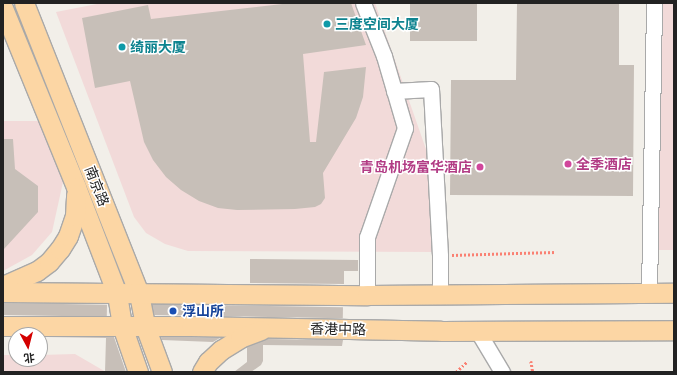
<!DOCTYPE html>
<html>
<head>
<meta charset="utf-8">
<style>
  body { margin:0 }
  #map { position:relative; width:677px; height:375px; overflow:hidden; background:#f2efe9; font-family:"Titillium Web","Noto Sans SC",sans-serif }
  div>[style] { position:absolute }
  .commercial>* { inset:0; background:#f2dad9 }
  .building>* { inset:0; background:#c7bfb8; transform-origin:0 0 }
  .path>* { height:2.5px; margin-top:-1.25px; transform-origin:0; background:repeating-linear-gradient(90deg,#fa8072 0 2px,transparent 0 4px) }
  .roads { filter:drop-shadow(1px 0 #a9a9a9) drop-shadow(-1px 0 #a9a9a9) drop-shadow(0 1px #a9a9a9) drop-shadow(0 -1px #a9a9a9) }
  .minor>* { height:15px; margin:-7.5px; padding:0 7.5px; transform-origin:7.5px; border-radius:7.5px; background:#fff }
  .major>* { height:19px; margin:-9.5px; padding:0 9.5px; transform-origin:9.5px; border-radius:9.5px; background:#fcd6a4 }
  .dots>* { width:11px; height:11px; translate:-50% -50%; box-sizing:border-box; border:2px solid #fff; border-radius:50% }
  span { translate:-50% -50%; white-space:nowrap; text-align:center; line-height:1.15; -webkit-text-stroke:3px #fff; paint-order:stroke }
  .culture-label { font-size:14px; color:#0d838f; font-weight:700 }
  .left { translate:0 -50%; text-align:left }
  .hotel-label { font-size:14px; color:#b23c85; font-weight:700 }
  .right { translate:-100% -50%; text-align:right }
  .street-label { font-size:14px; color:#222 }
  .transit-label { font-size:14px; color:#164399; font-weight:700 }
  .frame { position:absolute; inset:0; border:4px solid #222; pointer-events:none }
  .north { position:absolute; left:8px; top:327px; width:40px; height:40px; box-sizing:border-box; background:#fff; border:1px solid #a7a7a7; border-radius:50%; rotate:173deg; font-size:11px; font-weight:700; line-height:16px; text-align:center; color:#222 }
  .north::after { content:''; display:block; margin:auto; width:14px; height:18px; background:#d40000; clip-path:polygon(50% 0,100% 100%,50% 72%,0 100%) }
</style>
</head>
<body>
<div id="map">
  <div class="commercial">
    <i style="clip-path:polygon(102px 3px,375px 3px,428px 155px,432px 252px,188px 251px,165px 244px,146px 233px,134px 217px,56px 12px)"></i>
    <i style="clip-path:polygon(663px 3px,674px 3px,674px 250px,658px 250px)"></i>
    <i style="clip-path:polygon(3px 121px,39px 121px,63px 182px,52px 232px,32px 255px,3px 271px)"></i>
    <i style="clip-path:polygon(75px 354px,106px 372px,3px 372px,3px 355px,16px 355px,16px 359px,40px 359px,40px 355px)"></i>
  </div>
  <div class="building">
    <i style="clip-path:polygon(291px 3px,351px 3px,366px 45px,303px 54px,310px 142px,316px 142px,324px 72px,366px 67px,363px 97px,356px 118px,323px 173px,325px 198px,321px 204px,315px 207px,295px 209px,237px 210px,218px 208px,199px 201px,181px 190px,166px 177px,153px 160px,144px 142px,130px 81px,95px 88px,82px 18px,148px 5px,151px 19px)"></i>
    <i style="left:410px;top:3px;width:67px;height:38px"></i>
    <i style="clip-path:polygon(517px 3px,619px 3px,619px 65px,634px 65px,633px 196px,450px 195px,451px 80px,516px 80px)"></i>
    <i style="clip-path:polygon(3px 139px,13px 139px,15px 169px,38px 186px,38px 212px,4px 249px)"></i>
    <i style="clip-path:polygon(250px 259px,358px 260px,358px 271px,344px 271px,344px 284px,250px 283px)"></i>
    <i style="left:3px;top:303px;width:104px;height:12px;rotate:1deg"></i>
    <i style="left:152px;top:304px;width:191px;height:11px;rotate:1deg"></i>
    <i style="clip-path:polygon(47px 337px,114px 337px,126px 372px,105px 372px,106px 338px)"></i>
    <i style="clip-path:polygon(161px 337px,191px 337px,220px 338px,213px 342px,162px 340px)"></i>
    <i style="clip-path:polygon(267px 339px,343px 340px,342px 346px,263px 345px,263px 361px,261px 365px,251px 372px,234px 372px,247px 362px,247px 347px)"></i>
  </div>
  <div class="path">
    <i style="left:452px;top:255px;width:104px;rotate:-1.7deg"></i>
    <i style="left:531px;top:361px;width:11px;rotate:80deg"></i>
    <i style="left:456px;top:372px;width:16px;rotate:-43deg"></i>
    <i style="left:575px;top:372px;width:11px"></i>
  </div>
  <div class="roads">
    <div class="minor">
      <i style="left:363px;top:3px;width:57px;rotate:68.4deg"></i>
      <i style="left:384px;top:56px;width:75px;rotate:73.7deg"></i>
      <i style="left:405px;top:128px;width:115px;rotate:109.2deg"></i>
      <i style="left:367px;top:237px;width:58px;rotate:90deg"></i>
      <i style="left:394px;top:91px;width:37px;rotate:-3deg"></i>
      <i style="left:431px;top:89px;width:167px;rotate:86.9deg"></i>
      <i style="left:440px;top:256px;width:39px;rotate:90deg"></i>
      <i style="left:649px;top:293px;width:290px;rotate:-89deg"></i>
      <i style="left:477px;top:330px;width:49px;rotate:59.2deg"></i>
    </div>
    <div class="major">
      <i style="left:24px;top:3px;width:313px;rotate:68.4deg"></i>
      <i style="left:139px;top:294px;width:33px;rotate:79deg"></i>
      <i style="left:145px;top:326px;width:49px;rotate:69.7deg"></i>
      <i style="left:3px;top:8px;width:193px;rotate:67.8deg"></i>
      <i style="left:76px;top:187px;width:115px;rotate:69deg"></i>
      <i style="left:117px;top:294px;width:32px;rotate:81deg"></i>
      <i style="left:122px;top:326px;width:49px;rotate:70.8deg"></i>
      <i style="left:3px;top:286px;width:37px;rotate:-24deg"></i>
      <i style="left:37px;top:271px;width:15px;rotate:-37deg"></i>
      <i style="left:49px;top:262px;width:17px;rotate:-50deg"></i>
      <i style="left:60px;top:249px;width:15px;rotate:-58deg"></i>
      <i style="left:68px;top:236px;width:21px;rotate:-71deg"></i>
      <i style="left:75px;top:216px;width:22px;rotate:-87deg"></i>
      <i style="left:3px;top:292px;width:364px;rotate:0.5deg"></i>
      <i style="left:367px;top:295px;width:307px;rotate:-0.4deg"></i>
      <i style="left:3px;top:326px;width:188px"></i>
      <i style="left:191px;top:326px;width:250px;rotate:1.1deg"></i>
      <i style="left:441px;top:331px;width:233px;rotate:-0.2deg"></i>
      <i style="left:202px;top:372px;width:12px;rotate:-59deg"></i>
      <i style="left:208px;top:362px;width:18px;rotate:-43deg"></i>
      <i style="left:221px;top:350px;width:22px;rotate:-32deg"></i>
      <i style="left:240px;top:338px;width:22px;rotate:-21deg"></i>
    </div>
  </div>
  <div class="dots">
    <i style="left:327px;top:24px;background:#0f9aa8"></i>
    <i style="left:122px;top:47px;background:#0f9aa8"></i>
    <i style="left:568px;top:164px;background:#d1479c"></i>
    <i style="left:480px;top:167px;background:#d1479c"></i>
    <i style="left:173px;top:311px;background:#1a4fb4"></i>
  </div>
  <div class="culture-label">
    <span class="left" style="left:335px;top:24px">三度空间大厦</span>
    <span class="left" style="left:130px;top:47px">绮丽大厦</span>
  </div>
  <div class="hotel-label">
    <span class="left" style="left:576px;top:164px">全季酒店</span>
    <span class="right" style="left:472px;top:167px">青岛机场富华酒店</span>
  </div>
  <div class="street-label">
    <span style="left:97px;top:186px;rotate:69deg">南京路</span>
    <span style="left:338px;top:329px;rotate:1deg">香港中路</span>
  </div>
  <div class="transit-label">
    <span class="left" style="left:182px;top:311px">浮山所</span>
  </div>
  <div class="frame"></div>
  <div class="north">北</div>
</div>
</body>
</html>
